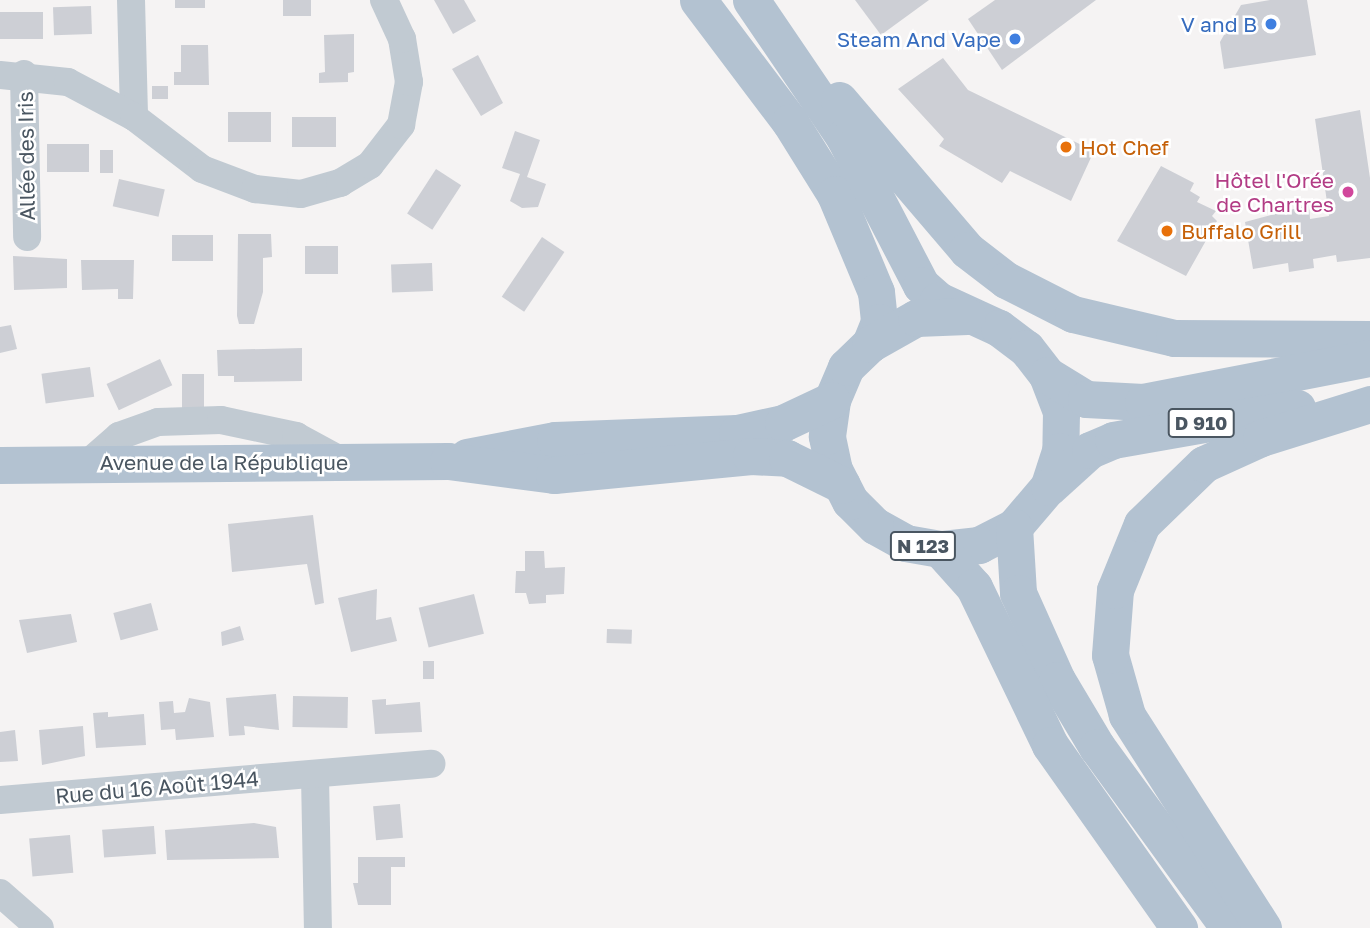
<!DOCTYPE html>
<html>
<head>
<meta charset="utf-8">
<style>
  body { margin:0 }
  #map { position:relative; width:1370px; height:928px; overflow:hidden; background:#f5f3f3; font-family:"Golos Text",sans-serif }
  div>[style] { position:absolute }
  .building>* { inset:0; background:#cdcfd5; transform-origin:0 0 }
  .minor>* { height:28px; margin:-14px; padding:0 14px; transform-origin:14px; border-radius:14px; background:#c1cad2 }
  .major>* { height:37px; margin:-18.5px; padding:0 18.5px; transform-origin:18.5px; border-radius:18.5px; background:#b3c2d1 }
  .dots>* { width:19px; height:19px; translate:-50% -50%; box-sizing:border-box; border:4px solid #fff; border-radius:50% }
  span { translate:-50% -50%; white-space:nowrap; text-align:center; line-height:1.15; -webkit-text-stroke:5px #fff; paint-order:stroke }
  .shield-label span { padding:2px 5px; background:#fff; border:2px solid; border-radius:5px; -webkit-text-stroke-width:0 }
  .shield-label { font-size:19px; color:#4a5661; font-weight:700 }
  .shop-label { font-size:21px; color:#366cbe }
  .right { translate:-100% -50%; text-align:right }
  .food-label { font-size:21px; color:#c56008 }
  .left { translate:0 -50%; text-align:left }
  .street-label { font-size:21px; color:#4a5661 }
  .hotel-label { font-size:21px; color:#b23c85 }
</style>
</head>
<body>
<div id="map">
  <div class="building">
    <i style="left:175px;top:0;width:30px;height:8px"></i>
    <i style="left:283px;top:0;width:28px;height:16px"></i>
    <i style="clip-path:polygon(434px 0,464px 0,476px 21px,453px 34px)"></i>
    <i style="clip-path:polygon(855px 0,929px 0,881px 35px)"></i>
    <i style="clip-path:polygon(995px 0,1096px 0,1002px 70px,968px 19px)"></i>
    <i style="clip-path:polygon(1270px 0,1307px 0,1316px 55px,1224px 69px,1220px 42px,1241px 5px)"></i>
    <i style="left:91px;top:6px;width:28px;height:38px;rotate:88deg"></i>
    <i style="left:43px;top:12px;width:27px;height:43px;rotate:90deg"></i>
    <i style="clip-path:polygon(354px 34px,354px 72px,348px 73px,348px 82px,319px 83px,319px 73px,325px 72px,324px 35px)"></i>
    <i style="clip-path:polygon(181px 45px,208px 45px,209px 85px,174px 85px,174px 72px,181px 72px)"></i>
    <i style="clip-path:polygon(478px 55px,503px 103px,481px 116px,452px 69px)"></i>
    <i style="clip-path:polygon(943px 58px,968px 90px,1094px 151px,1071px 201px,1010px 171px,1002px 183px,939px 146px,944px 139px,898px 89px)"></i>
    <i style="left:152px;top:86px;width:16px;height:13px"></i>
    <i style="clip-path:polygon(1360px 110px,1370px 178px,1370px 258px,1337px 262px,1336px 255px,1313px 259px,1314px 268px,1289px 272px,1288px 263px,1253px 269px,1245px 222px,1309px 205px,1310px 219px,1329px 216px,1315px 119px)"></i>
    <i style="left:271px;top:112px;width:30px;height:43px;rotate:90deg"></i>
    <i style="left:336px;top:117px;width:30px;height:44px;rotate:90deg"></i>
    <i style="clip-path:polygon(515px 131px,540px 140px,527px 177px,546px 184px,538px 207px,522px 208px,510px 201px,520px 174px,502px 168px)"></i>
    <i style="left:89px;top:144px;width:28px;height:42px;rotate:90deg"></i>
    <i style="left:100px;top:150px;width:13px;height:23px"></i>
    <i style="clip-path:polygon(1161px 166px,1194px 183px,1190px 191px,1200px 197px,1197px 202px,1216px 211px,1212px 216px,1217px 221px,1186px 276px,1117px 241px)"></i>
    <i style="left:436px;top:169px;width:30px;height:53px;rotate:33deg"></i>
    <i style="left:119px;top:179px;width:47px;height:28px;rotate:13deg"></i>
    <i style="clip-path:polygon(238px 234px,271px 234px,272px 257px,263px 258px,263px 292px,254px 324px,239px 324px,237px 316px)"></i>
    <i style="left:213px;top:235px;width:26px;height:41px;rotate:90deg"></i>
    <i style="left:542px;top:237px;width:27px;height:72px;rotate:34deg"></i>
    <i style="left:305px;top:246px;width:33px;height:28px"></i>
    <i style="clip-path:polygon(13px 256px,67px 259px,67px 288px,14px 290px)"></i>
    <i style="clip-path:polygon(81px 260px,134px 260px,133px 299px,118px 299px,118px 289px,82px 290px)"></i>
    <i style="left:432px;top:263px;width:28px;height:41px;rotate:88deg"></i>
    <i style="clip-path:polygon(11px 325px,17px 349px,0 353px,0 327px)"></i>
    <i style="clip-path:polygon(302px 348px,302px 381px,234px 382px,234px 376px,218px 376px,217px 350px)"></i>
    <i style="left:160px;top:359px;width:29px;height:59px;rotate:65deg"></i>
    <i style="left:90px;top:367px;width:30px;height:49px;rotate:82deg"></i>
    <i style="left:182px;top:374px;width:22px;height:49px"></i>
    <i style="clip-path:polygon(313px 515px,324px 603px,315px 605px,307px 564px,232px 572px,228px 524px)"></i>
    <i style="clip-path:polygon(525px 551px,544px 551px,545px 568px,565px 567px,564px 594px,546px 595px,546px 603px,529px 604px,526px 593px,515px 593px,516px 571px,525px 571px)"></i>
    <i style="clip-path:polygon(377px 589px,376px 620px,391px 617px,397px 641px,351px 652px,338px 598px)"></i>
    <i style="left:474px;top:594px;width:41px;height:57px;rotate:76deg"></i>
    <i style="left:151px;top:603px;width:28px;height:39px;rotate:75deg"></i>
    <i style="clip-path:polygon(71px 614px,77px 642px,27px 653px,19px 620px)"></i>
    <i style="clip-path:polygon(240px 626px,244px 640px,222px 646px,221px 632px)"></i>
    <i style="left:607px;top:629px;width:25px;height:14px;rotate:2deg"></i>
    <i style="left:423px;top:661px;width:11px;height:18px"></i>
    <i style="clip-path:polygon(276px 694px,279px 730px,244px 726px,245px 735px,229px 736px,226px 698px)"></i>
    <i style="left:293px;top:696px;width:55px;height:31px;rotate:1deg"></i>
    <i style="clip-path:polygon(189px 698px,210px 702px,214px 737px,176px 740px,175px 729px,161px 730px,159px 702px,173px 701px,174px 713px,185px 712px)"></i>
    <i style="clip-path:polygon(386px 699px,386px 705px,420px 702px,422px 732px,375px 734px,372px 700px)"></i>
    <i style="clip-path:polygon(108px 712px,108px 717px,144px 714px,146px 745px,96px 748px,93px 713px)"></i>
    <i style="clip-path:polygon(83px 726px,85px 756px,42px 765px,39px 730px)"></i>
    <i style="clip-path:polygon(15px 730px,18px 761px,0 762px,0 732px)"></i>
    <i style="left:400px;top:804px;width:34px;height:27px;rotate:85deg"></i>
    <i style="clip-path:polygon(254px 823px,276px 827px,279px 858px,167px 860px,165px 830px)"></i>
    <i style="left:154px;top:826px;width:28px;height:52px;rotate:86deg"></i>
    <i style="left:70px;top:835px;width:38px;height:41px;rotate:85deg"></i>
    <i style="clip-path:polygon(358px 857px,405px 857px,405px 867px,391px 867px,391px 905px,358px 905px,353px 883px,358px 883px)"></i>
  </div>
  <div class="minor">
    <i style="left:131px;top:0;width:117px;rotate:88.5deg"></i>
    <i style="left:24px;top:74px;width:163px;rotate:88.9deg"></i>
    <i style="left:0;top:75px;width:68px;rotate:5.9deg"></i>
    <i style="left:68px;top:82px;width:75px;rotate:27.9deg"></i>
    <i style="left:134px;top:117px;width:86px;rotate:37.4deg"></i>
    <i style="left:202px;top:169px;width:57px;rotate:20.7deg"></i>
    <i style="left:255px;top:189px;width:46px;rotate:6.2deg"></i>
    <i style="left:301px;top:194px;width:41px;rotate:-15.8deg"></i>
    <i style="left:340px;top:183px;width:35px;rotate:-31deg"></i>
    <i style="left:370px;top:165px;width:51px;rotate:-52.2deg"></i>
    <i style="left:401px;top:125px;width:44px;rotate:-79.5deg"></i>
    <i style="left:409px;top:82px;width:44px;rotate:-99.2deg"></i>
    <i style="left:402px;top:39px;width:43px;rotate:-114.8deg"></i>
    <i style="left:88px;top:463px;width:41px;rotate:-41.1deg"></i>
    <i style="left:119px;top:436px;width:41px;rotate:-19.7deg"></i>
    <i style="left:158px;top:422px;width:63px;rotate:-1.8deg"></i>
    <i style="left:221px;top:420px;width:77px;rotate:12deg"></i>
    <i style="left:296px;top:436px;width:52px;rotate:28.5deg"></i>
    <i style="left:315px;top:776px;width:152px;rotate:88.9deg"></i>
    <i style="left:0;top:800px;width:433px;rotate:-4.8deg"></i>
    <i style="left:0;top:893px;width:53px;rotate:41.2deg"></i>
  </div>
  <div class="major">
    <i style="left:698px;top:0;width:153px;rotate:53deg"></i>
    <i style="left:790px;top:122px;width:85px;rotate:58deg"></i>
    <i style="left:835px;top:194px;width:106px;rotate:67.3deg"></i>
    <i style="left:876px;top:292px;width:30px;rotate:84deg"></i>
    <i style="left:879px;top:322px;width:24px;rotate:112deg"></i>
    <i style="left:751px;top:0;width:166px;rotate:55.8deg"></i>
    <i style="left:844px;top:137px;width:167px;rotate:62.5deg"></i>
    <i style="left:921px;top:285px;width:23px;rotate:41deg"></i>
    <i style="left:938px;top:300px;width:67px;rotate:24.7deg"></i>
    <i style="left:999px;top:328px;width:34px;rotate:37deg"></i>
    <i style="left:1026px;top:348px;width:34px;rotate:52deg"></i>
    <i style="left:1047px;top:375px;width:40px;rotate:69deg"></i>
    <i style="left:1061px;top:412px;width:39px;rotate:91deg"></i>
    <i style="left:1060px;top:451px;width:38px;rotate:108deg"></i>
    <i style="left:1048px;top:487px;width:52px;rotate:130.4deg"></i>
    <i style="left:1014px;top:527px;width:39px;rotate:153deg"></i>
    <i style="left:979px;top:545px;width:39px;rotate:174deg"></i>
    <i style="left:940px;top:549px;width:35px;rotate:-170deg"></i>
    <i style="left:906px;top:543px;width:35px;rotate:-151deg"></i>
    <i style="left:875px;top:526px;width:35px;rotate:-135deg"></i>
    <i style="left:850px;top:501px;width:35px;rotate:-117deg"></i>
    <i style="left:834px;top:470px;width:35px;rotate:-102deg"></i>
    <i style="left:827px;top:436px;width:36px;rotate:-82deg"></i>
    <i style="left:832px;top:400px;width:36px;rotate:-67deg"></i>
    <i style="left:846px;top:367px;width:33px;rotate:-44deg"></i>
    <i style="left:870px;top:344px;width:53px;rotate:-29.5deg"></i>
    <i style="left:916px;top:318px;width:51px;rotate:-2.2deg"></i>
    <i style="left:839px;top:100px;width:197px;rotate:49.5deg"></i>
    <i style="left:967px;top:250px;width:49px;rotate:37.6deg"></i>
    <i style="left:1006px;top:280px;width:75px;rotate:26.9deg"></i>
    <i style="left:1073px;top:314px;width:104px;rotate:13.4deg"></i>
    <i style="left:1174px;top:338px;width:196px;rotate:0.3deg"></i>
    <i style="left:1047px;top:375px;width:46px;rotate:31.6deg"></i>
    <i style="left:1086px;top:399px;width:57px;rotate:3deg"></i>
    <i style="left:1143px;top:402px;width:231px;rotate:-11deg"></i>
    <i style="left:467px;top:457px;width:90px;rotate:-10.9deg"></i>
    <i style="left:555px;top:440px;width:182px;rotate:-2.2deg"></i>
    <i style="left:737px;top:433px;width:47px;rotate:-12.3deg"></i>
    <i style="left:783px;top:423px;width:54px;rotate:-25.1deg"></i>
    <i style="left:0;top:465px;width:448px;rotate:-0.5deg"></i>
    <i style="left:448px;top:461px;width:107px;rotate:7.5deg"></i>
    <i style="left:554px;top:475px;width:198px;rotate:-5.5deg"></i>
    <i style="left:751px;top:456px;width:36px;rotate:3deg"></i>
    <i style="left:787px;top:458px;width:61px;rotate:26.1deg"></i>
    <i style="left:1049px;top:487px;width:55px;rotate:-42.1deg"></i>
    <i style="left:1090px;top:450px;width:25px;rotate:-23deg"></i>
    <i style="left:1113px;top:440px;width:187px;rotate:-9.9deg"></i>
    <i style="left:1014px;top:527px;width:66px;rotate:86.5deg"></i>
    <i style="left:1018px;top:593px;width:95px;rotate:65.9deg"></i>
    <i style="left:1057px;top:680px;width:78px;rotate:59.2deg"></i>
    <i style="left:1097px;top:747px;width:224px;rotate:53.9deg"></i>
    <i style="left:940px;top:549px;width:51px;rotate:48.2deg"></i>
    <i style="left:974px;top:587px;width:175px;rotate:64.3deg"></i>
    <i style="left:1050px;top:745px;width:224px;rotate:54.8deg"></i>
    <i style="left:1263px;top:928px;width:253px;rotate:-122.6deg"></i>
    <i style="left:1127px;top:715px;width:62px;rotate:-105.8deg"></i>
    <i style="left:1110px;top:655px;width:65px;rotate:-85.6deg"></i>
    <i style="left:1115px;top:590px;width:71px;rotate:-67.8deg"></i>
    <i style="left:1142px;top:524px;width:86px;rotate:-44.1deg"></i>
    <i style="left:1204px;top:464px;width:63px;rotate:-24.5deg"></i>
    <i style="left:1261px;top:438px;width:114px;rotate:-17.3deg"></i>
  </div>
  <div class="dots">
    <i style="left:1271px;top:24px;background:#3f7fe0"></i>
    <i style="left:1015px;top:39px;background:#3f7fe0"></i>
    <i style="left:1066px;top:147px;background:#e8710a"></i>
    <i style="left:1348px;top:192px;background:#d1479c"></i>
    <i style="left:1167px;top:231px;background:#e8710a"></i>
  </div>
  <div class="shield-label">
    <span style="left:1201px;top:423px">D 910</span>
    <span style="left:923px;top:546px">N 123</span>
  </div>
  <div class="shop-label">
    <span class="right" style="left:1257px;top:24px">V and B</span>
    <span class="right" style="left:1001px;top:39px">Steam And Vape</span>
  </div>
  <div class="food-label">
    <span class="left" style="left:1080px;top:147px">Hot Chef</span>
    <span class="left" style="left:1181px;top:231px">Buffalo Grill</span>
  </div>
  <div class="street-label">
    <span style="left:26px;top:156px;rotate:-91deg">Allée des Iris</span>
    <span style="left:224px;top:462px">Avenue de la République</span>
    <span style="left:157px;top:787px;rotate:-5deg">Rue du 16 Août 1944</span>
  </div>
  <div class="hotel-label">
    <span class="right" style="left:1334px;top:192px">Hôtel l'Orée<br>de Chartres</span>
  </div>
</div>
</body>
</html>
